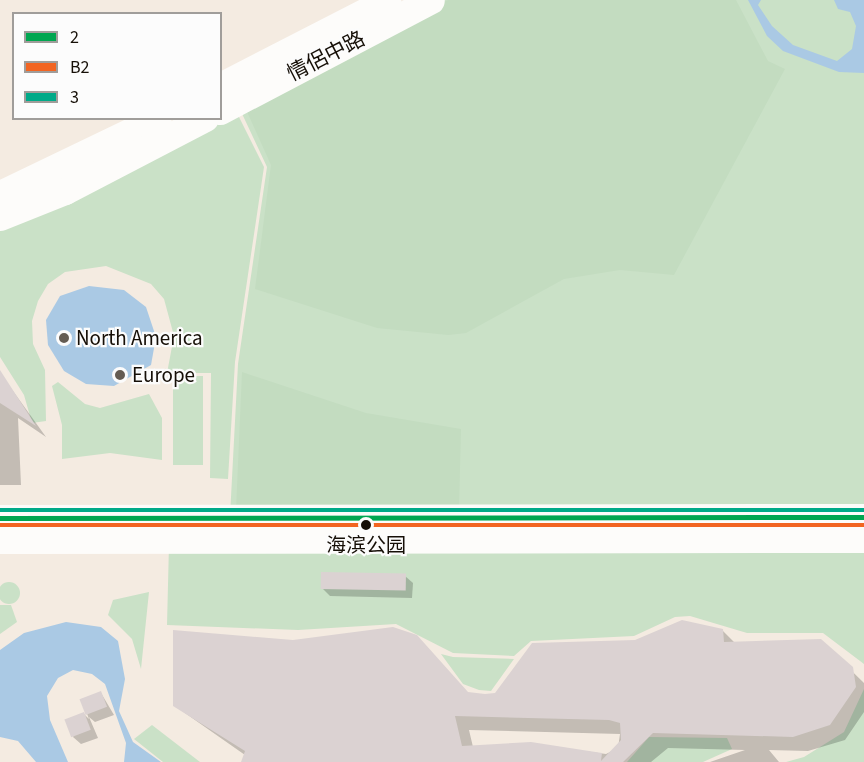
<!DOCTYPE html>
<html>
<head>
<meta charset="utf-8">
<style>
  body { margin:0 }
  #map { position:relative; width:864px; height:762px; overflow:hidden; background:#f4ebe1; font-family:"Source Sans 3","Noto Sans SC",sans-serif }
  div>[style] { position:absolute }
  .green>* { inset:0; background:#cae1c7; transform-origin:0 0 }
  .round { border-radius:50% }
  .forest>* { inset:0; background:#c3dcc0 }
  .water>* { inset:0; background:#aac9e4 }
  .shadow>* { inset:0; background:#0003 }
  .building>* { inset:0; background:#dbd2d2; transform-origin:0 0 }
  .primary>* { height:26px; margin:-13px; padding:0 13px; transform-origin:13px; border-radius:13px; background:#fdfcfa }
  .trunk>* { height:27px; margin:-13.5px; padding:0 13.5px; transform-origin:13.5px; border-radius:13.5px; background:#fdfcfa }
  .bus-1>* { height:4.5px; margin:-2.25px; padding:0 2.25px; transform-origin:2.25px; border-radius:2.25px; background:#00a651 }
  .bus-2>* { height:4.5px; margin:-2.25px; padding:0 2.25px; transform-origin:2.25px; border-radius:2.25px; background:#f26522 }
  .bus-3>* { height:4.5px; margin:-2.25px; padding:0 2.25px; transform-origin:2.25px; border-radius:2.25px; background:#0a8 }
  .dots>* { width:16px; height:16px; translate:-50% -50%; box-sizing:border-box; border:3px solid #fcfcfc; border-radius:50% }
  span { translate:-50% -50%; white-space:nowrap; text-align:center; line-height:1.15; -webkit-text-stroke:4.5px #fcfcfc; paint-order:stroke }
  .bus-label { font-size:20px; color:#160f07 }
  .street-label { font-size:21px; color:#160f07 }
  .poi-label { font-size:21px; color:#160f07 }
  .left { translate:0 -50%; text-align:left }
  .legend { position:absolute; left:12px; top:12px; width:210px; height:108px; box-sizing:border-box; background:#fcfcfc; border:2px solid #a09d9a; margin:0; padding:8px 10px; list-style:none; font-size:18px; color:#160f07 }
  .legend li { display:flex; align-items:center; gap:12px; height:30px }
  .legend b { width:30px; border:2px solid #a09d9a }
</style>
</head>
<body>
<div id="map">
  <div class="green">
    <i style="clip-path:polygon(432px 0,864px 0,864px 516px,230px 516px,238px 364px,267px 167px,237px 103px)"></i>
    <i style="clip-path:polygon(235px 109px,264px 167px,235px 362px,228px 479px,210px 478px,211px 373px,167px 373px,174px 336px,164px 299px,151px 284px,106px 266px,65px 272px,48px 284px,38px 301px,32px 321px,33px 344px,45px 370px,46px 421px,32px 423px,24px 395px,0 357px,0 221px)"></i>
    <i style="left:173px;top:376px;width:30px;height:89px"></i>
    <i style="clip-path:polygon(58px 382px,85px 404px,100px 408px,149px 394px,162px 418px,162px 460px,110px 453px,62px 459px,62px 425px,52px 386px)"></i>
    <i style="clip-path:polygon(864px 543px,864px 664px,823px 633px,747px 633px,690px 616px,675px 617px,634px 636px,531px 641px,514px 656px,453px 653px,396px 624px,298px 630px,167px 625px,169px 544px)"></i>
    <i class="round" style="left:-2px;top:582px;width:22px;height:22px"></i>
    <i style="clip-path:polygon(149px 592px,141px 669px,132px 639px,108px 615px,113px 600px)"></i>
    <i style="clip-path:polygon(0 605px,11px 605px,17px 622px,0 634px)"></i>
    <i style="clip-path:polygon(441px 654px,453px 657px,514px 659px,491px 691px,479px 690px,463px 684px)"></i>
    <i style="clip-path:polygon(864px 689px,864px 762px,786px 762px,804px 757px,844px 732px)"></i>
    <i style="clip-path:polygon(152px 725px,200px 762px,163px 762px,134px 739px)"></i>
    <i style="clip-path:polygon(649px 737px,727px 738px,732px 749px,703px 762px,627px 762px)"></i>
  </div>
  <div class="forest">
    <i style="clip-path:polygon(448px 0,736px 0,768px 61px,785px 69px,674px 275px,620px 270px,564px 279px,466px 333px,448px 335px,377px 328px,255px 289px,271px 165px,244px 105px)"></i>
    <i style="clip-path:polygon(242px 372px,366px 413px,461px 429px,459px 511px,236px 510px)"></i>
  </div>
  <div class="water">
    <i style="clip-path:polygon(748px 0,761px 0,758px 5px,772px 26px,793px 45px,837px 61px,852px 49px,856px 26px,850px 12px,838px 9px,834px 0,864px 0,864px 73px,839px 72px,783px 51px,767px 36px)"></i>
    <i style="clip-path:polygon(89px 286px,124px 290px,146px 307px,156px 337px,151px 365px,114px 386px,86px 384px,64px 371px,48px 345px,46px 320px,60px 296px)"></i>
    <i style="clip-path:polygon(66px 622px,101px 627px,118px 641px,125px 679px,119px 711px,133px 742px,161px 762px,124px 762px,126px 743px,105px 684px,92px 674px,73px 670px,58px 678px,47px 696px,50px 720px,68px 762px,36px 762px,18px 741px,0 737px,0 650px,24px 633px)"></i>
  </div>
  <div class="shadow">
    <i style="clip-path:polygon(0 373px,46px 437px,18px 418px,21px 485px,0 485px)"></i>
    <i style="clip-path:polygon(405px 576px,413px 583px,412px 598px,330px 596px,323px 589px)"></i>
    <i style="clip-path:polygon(evenodd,722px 630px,735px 643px,820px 640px,864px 683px,864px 712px,845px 740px,808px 751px,769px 750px,779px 762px,710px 762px,745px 750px,668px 748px,651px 762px,243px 762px,245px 755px,175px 706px,293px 642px,416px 636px,469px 694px,496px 695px,636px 642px,722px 630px,469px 730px,620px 734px,618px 748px,606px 754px,531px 744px,473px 747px,469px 730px)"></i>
    <i style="clip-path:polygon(101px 693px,114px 715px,95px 722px,89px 717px,98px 738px,81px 744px,73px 737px,84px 714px,89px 719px,82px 700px)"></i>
  </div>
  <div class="building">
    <i style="clip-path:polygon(0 370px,36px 426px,0 403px)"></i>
    <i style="left:321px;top:572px;width:85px;height:17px;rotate:1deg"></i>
    <i style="clip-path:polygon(evenodd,682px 620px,723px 629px,724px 642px,821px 639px,853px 667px,856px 687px,830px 725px,793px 737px,653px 733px,623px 762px,241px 762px,245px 751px,173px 706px,173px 630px,293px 640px,393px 627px,417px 635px,468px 692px,485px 694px,495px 693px,532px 643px,635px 640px,682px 620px,455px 716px,609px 720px,620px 723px,621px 740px,601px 761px,602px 753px,531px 742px,462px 746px,455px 716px)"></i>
    <i style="left:101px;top:691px;width:17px;height:23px;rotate:69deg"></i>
    <i style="left:84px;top:712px;width:19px;height:21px;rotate:69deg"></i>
  </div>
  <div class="primary">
    <i style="left:0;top:518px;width:864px;rotate:-0.07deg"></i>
    <i style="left:0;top:541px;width:864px;rotate:-0.07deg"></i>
  </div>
  <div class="trunk">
    <i style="left:220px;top:86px;width:188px;rotate:-27.2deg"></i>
    <i style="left:220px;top:111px;width:238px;rotate:-27.7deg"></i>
    <i style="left:0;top:194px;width:175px;rotate:-25.7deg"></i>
    <i style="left:0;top:217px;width:70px;rotate:-21.8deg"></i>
    <i style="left:65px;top:191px;width:158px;rotate:-27.5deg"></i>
  </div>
  <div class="bus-1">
    <i style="left:0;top:518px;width:864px;rotate:-0.07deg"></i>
  </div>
  <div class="bus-2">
    <i style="left:0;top:525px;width:864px"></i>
  </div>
  <div class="bus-3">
    <i style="left:0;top:510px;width:864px"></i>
  </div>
  <div class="dots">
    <i style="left:64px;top:338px;background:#645c53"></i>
    <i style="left:120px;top:375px;background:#645c53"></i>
    <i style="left:366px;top:525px;background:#160f07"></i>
  </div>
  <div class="bus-label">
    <span style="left:366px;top:546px">海滨公园</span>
  </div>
  <div class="street-label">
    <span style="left:326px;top:56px;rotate:-27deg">情侶中路</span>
  </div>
  <div class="poi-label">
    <span class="left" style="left:76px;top:338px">North America</span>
    <span class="left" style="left:132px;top:375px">Europe</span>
  </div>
  <ul class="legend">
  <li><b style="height:8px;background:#00a651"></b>2</li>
  <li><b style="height:8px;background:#f26522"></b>B2</li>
  <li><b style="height:8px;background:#0a8"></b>3</li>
  </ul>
</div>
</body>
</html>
